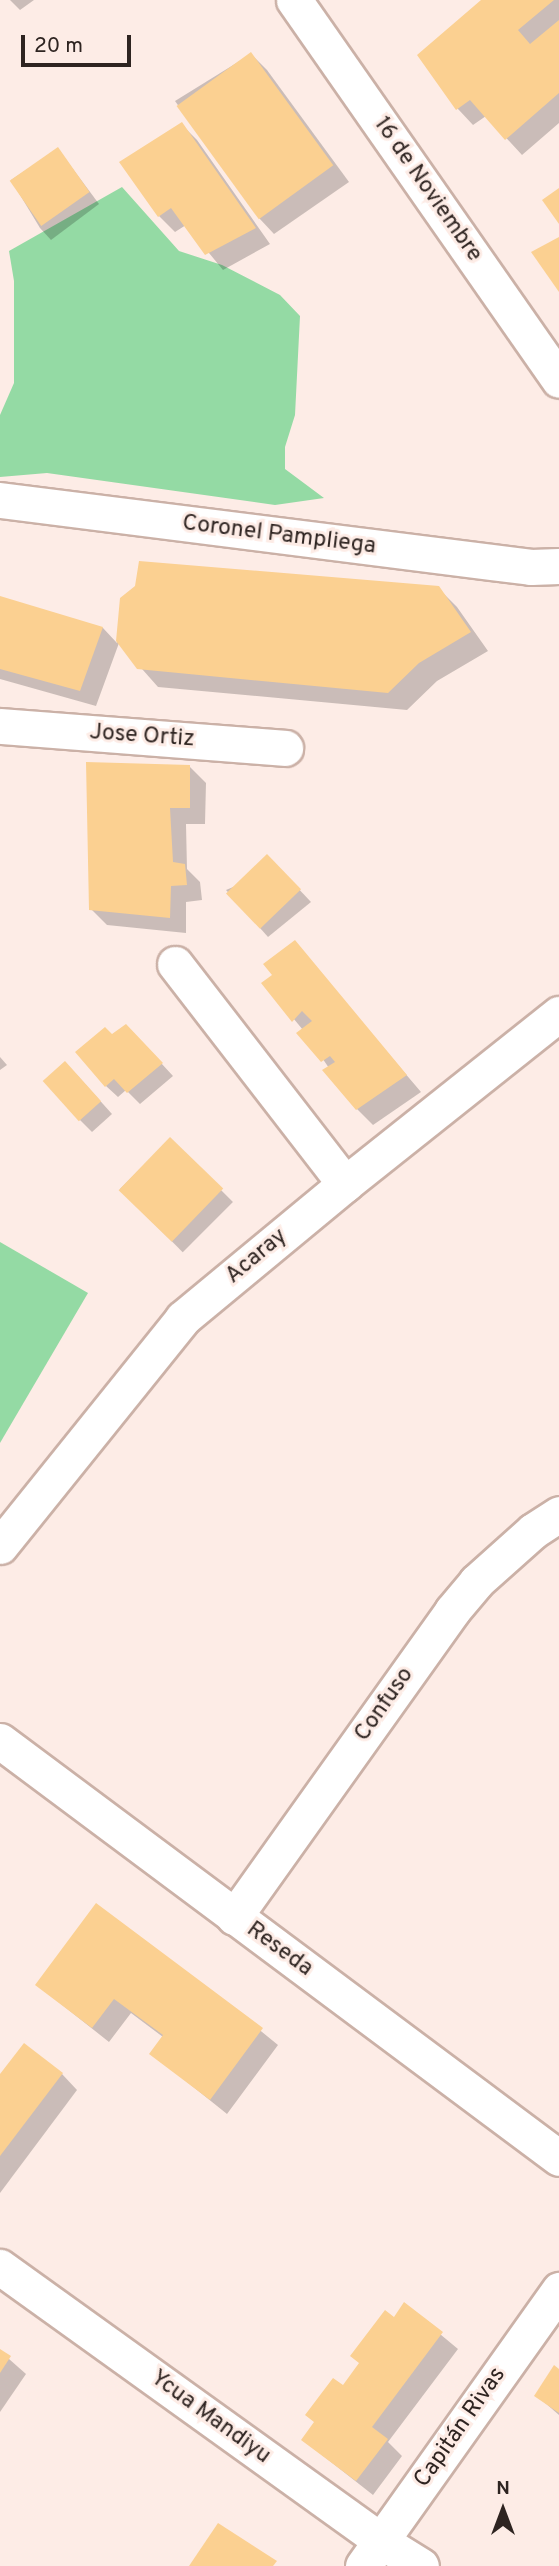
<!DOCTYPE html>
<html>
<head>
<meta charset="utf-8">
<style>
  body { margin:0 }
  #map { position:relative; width:559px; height:2566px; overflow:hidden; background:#fdece6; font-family:Overpass,sans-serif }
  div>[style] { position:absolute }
  .green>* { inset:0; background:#94daa4 }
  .shadow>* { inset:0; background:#0003; transform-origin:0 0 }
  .building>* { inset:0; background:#fbd091; transform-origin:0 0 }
  .roads { filter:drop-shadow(2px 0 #cbb1a7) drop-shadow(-2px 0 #cbb1a7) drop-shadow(0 2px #cbb1a7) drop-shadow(0 -2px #cbb1a7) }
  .minor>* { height:35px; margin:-17.5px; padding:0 17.5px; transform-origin:17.5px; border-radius:17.5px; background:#fff }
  span { translate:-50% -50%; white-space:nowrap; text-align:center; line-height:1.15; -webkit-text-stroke:6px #fdece6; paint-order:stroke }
  .street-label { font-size:23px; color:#2e2421 }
  .north { position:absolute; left:468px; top:2475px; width:70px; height:70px; -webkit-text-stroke:5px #fdece6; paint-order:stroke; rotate:0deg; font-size:19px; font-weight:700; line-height:28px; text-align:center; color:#2e2421 }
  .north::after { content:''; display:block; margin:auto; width:24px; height:32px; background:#2e2421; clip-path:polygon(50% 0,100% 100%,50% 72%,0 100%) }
  .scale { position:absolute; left:21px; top:35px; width:110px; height:32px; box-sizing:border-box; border:4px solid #2e2421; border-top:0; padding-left:9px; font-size:21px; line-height:24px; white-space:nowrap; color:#2e2421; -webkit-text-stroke:5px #fdece6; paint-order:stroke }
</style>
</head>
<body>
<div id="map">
  <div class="green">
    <i style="clip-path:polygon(122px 187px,179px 251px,222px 265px,280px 295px,300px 316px,295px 415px,285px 447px,285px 469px,324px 498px,275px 505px,47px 473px,0 477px,0 415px,14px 383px,14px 281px,9px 251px)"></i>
    <i style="clip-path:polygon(0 1242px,88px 1293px,0 1443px)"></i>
  </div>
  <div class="shadow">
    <i style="clip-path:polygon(10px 0,34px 0,20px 10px)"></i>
    <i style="clip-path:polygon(484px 0,559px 0,559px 123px,522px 155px,486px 116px,473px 125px,458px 109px,419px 55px)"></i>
    <i style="clip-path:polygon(251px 54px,267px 70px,349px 182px,274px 234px,259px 218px,175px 101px)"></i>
    <i style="clip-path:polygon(181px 124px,197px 140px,270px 244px,223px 270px,186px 225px,175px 232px,159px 216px)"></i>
    <i style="clip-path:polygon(58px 149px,99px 204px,51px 240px,40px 228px,11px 180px)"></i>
    <i style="clip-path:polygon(438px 588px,457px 607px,488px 651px,437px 681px,407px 710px,158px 687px,119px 643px,96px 706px,0 679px,0 598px,103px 628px,117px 643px,122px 599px)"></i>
    <i style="clip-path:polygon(190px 767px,206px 783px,205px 824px,186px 824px,187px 869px,200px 882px,202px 900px,186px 902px,186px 933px,107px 925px,91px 909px)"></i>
    <i style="clip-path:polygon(279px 868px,311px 902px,268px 937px,226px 890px)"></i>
    <i style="clip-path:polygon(294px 943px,421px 1092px,373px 1125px,357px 1109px,303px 1030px,264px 983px,274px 975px)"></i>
    <i style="clip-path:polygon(112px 1036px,138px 1038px,173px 1076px,140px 1104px,126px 1090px,118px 1097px,106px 1086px)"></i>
    <i style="clip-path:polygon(0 1057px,7px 1065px,0 1070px)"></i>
    <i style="clip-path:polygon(77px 1075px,112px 1114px,92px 1132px,80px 1120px)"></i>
    <i style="left:170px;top:1139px;width:89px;height:71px;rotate:45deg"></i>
    <i style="clip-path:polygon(202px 1983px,278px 2045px,227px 2114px,151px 2053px,163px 2037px,131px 2013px,109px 2042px,37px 1985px)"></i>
    <i style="clip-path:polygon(62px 2074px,77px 2090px,0 2193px,0 2077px)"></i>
    <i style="clip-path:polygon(405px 2305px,458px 2349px,388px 2442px,402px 2456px,373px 2495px,303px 2440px)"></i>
    <i style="clip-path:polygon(0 2351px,26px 2374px,0 2412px)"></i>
    <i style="clip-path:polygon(559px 2371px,559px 2415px,536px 2395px)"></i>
  </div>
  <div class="building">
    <i style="clip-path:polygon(481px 0,554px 0,518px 30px,530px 44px,559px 20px,559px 93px,505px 140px,470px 100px,456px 110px,417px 55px)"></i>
    <i style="left:251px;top:52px;width:140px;height:92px;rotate:54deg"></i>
    <i style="clip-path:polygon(182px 122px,256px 228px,205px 255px,171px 208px,158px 217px,119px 162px)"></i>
    <i style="left:58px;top:147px;width:55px;height:59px;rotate:55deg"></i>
    <i style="clip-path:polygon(559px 188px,559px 224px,542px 200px)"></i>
    <i style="clip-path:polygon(559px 237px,559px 292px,531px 252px)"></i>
    <i style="clip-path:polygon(139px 561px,439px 586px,471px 632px,419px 663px,388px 693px,137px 669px,116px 641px,120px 598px,135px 586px)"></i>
    <i style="clip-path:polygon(0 596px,103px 627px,80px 691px,0 669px)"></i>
    <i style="clip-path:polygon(86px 762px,190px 765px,190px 808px,170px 808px,173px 862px,185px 864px,187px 885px,171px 886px,170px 918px,89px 910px)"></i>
    <i style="left:267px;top:854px;width:49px;height:57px;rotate:46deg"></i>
    <i style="clip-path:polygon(295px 940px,407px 1075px,356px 1110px,322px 1070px,335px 1062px,330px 1056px,321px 1062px,296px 1033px,312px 1021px,302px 1011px,292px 1022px,261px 983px,272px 975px,263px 964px)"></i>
    <i style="clip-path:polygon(126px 1024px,163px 1063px,127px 1093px,114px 1079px,105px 1087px,75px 1052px,105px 1027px,112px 1034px)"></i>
    <i style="left:65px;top:1061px;width:54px;height:30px;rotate:48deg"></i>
    <i style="left:170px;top:1137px;width:74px;height:74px;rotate:44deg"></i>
    <i style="clip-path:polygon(96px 1903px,263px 2028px,210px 2100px,149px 2054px,163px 2035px,114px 1999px,92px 2028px,35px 1985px)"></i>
    <i style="clip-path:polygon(24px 2043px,63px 2073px,0 2156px,0 2074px)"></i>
    <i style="clip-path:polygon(404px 2302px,443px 2332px,372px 2427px,388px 2439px,356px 2481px,301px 2440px,314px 2422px,305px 2415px,333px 2378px,343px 2385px,359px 2363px,350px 2356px,385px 2310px,394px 2317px)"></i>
    <i style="clip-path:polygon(0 2349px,11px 2356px,0 2373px)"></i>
    <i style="clip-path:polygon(554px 2365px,559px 2369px,559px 2413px,534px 2396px)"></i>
    <i style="clip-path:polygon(218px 2523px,277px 2561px,273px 2566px,189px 2566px)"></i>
  </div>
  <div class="roads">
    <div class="minor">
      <i style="left:294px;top:0;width:463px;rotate:55.1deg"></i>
      <i style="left:0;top:500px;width:535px;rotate:7.19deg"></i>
      <i style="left:531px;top:567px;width:28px;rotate:-2deg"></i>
      <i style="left:0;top:726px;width:286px;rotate:4.4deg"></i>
      <i style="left:175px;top:964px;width:278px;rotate:52.3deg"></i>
      <i style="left:0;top:1546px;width:292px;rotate:-51.2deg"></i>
      <i style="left:183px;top:1318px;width:210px;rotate:-39.6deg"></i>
      <i style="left:345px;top:1184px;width:273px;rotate:-38.5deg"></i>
      <i style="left:0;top:1741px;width:697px;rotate:36.72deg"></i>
      <i style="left:234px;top:1917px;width:376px;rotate:-54.5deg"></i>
      <i style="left:452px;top:1611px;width:38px;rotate:-50deg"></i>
      <i style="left:476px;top:1582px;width:76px;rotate:-41.8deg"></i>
      <i style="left:533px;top:1531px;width:31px;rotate:-33deg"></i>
      <i style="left:0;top:2267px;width:469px;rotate:35.7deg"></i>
      <i style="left:381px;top:2541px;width:47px;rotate:32deg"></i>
      <i style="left:363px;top:2566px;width:339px;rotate:-54.6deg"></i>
    </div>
  </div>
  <div class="street-label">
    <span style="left:427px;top:190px;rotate:55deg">16 de Noviembre</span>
    <span style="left:279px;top:536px;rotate:7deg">Coronel Pampliega</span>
    <span style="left:142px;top:737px;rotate:4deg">Jose Ortiz</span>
    <span style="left:257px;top:1257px;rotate:-40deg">Acaray</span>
    <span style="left:385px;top:1705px;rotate:-55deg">Confuso</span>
    <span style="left:279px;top:1950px;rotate:36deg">Reseda</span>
    <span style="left:210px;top:2418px;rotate:36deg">Ycua Mandiyu</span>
    <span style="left:461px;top:2428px;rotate:-55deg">Capitán Rivas</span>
  </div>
  <div class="north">N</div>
  <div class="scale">20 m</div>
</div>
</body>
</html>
